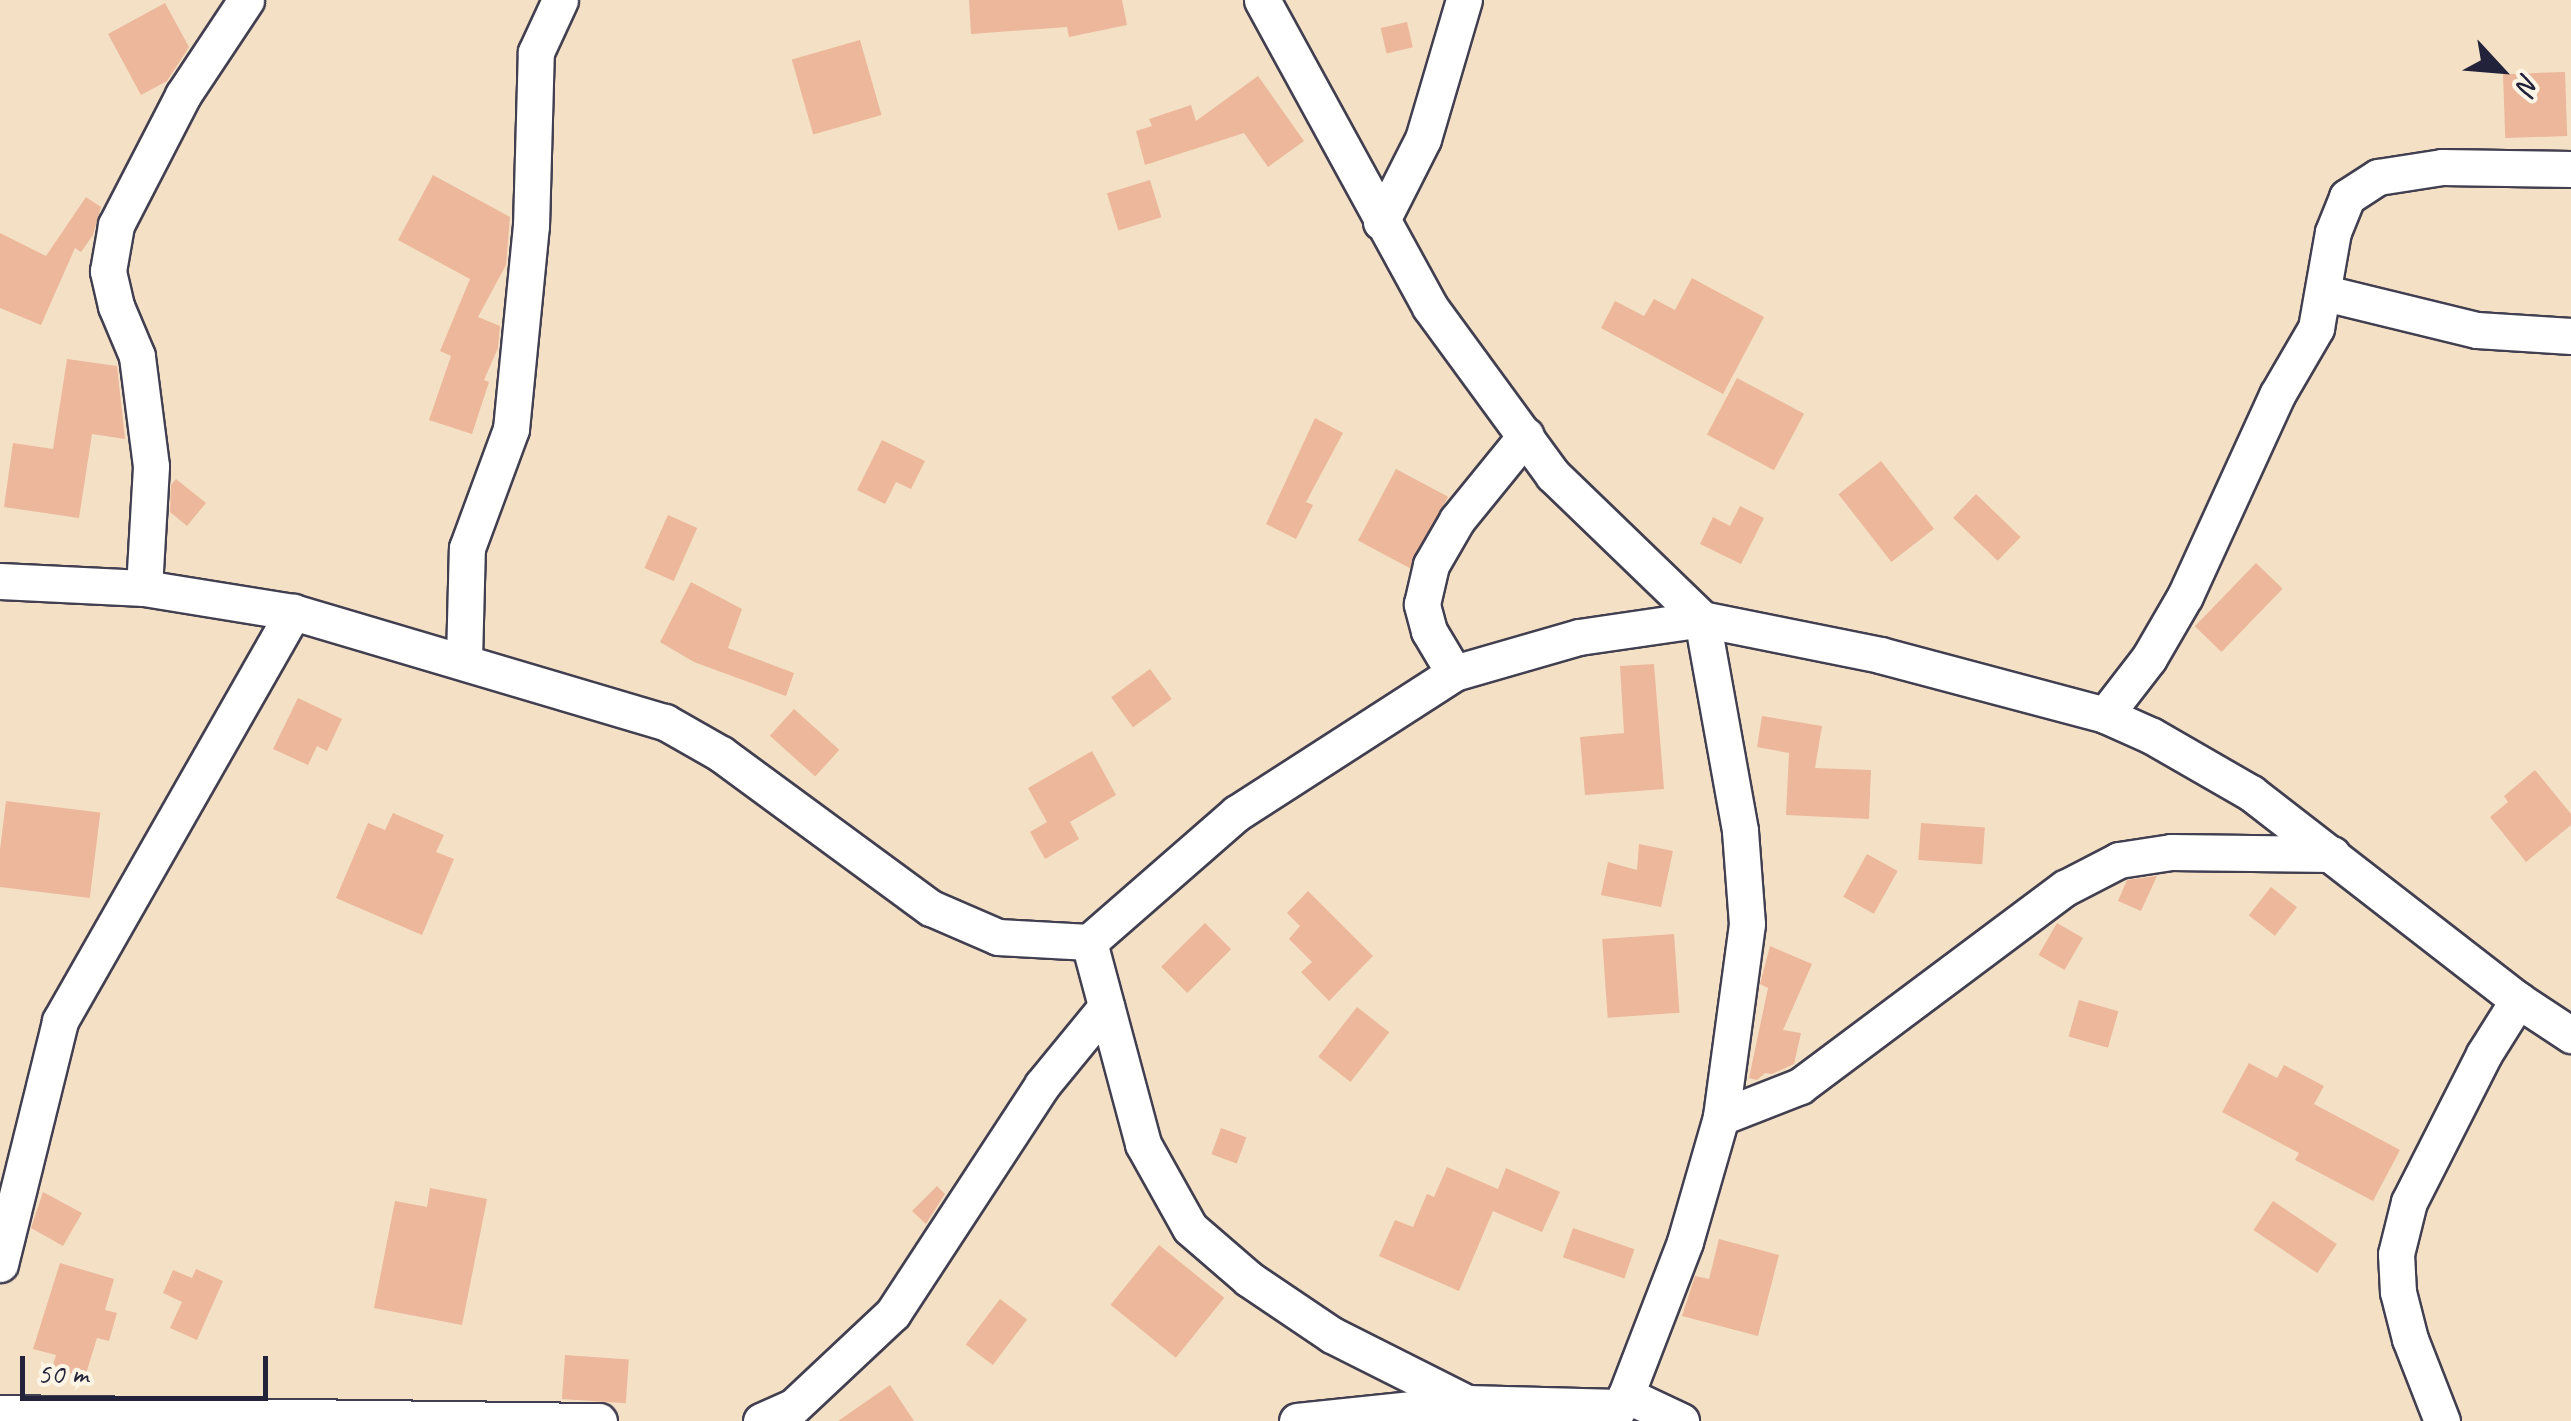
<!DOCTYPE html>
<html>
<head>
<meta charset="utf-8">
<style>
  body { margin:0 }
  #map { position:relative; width:2571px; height:1421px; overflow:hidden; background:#f4e1c5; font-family:Caveat,sans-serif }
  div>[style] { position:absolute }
  .building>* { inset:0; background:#ecb79a; transform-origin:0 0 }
  .roads { filter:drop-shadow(2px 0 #423f50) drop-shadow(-2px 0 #423f50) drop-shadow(0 2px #423f50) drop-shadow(0 -2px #423f50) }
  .minor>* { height:35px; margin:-17.5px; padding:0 17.5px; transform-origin:17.5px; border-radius:17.5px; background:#fff }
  span { translate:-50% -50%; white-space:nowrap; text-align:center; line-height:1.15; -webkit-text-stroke:9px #fcf5e5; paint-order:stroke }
  .north { position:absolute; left:2451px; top:20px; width:100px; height:100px; -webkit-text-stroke:8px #fcf5e5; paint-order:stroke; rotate:116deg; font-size:28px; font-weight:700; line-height:40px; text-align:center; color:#22223b }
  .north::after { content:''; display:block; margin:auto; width:35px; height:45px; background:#22223b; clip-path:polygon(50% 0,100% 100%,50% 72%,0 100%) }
  .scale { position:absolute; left:20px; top:1356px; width:248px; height:45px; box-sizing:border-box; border:5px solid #22223b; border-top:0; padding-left:12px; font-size:30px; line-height:35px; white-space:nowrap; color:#22223b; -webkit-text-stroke:8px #fcf5e5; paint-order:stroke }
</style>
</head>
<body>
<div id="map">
  <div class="building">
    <i style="clip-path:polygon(969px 0,1122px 0,1127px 25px,1069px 37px,1067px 27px,971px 34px)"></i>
    <i style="clip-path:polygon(165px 3px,189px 47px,167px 81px,141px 95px,108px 34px)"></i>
    <i style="left:1407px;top:22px;width:26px;height:27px;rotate:77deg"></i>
    <i style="left:860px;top:40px;width:78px;height:71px;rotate:74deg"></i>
    <i style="left:2565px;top:72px;width:64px;height:62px;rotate:88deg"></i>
    <i style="clip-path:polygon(1258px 76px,1304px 141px,1268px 167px,1244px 133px,1145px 165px,1136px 131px,1152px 126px,1149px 119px,1191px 105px,1196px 121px)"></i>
    <i style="clip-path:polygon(433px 175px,510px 217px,506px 265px,478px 317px,500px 326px,498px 348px,484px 380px,489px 382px,472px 434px,429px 420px,451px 356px,440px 351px,470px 279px,398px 240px)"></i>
    <i style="left:1150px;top:180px;width:39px;height:45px;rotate:73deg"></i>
    <i style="clip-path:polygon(86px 197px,101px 207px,93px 235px,81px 252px,75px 248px,41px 325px,0 308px,0 233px,46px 256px)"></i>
    <i style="clip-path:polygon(1692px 278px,1764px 317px,1723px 394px,1601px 328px,1615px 301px,1644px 316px,1654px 299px,1675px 310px)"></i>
    <i style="clip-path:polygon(67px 359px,117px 366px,125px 439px,92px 434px,79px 518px,4px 507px,13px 443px,53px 449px)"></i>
    <i style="left:1737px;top:378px;width:76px;height:64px;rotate:28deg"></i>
    <i style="clip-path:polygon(1315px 418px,1343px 433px,1306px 502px,1313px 505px,1296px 539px,1266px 524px)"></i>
    <i style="clip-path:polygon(882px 440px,925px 461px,911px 489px,896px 482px,885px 504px,857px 490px)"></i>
    <i style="left:1881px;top:461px;width:86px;height:54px;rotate:52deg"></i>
    <i style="left:1396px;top:469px;width:59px;height:81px;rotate:28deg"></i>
    <i style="clip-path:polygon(176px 479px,206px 503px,187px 526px,170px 512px,171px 485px)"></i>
    <i style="left:1976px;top:494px;width:62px;height:33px;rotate:44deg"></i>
    <i style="clip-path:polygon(1740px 506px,1764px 518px,1741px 564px,1700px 544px,1713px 517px,1730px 526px)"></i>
    <i style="left:668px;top:515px;width:32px;height:58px;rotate:24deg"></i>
    <i style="left:2256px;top:563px;width:37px;height:88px;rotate:44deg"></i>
    <i style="clip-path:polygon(691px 582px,742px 609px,728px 648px,794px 673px,786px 696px,694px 662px,660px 642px)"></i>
    <i style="clip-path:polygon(1654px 664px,1664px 789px,1585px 795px,1580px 737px,1624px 733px,1620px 666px)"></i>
    <i style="left:1150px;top:669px;width:37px;height:48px;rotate:54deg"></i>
    <i style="clip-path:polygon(298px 698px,342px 719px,327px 751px,317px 746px,308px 765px,273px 749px)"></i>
    <i style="left:794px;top:709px;width:61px;height:36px;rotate:42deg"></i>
    <i style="clip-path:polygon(1762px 716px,1822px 726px,1815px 768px,1871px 770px,1869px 819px,1786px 815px,1789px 753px,1757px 747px)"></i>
    <i style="clip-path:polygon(1092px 751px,1116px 795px,1070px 822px,1079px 839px,1045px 859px,1030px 832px,1047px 822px,1028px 788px)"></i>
    <i style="clip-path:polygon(2535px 770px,2571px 814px,2571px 825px,2526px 862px,2490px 817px,2508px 802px,2504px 796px)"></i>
    <i style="left:6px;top:801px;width:95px;height:86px;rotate:7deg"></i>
    <i style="clip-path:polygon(393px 813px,444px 835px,436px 852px,454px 859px,422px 935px,336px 898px,368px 823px,385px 830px)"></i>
    <i style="left:1921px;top:823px;width:64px;height:37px;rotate:4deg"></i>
    <i style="clip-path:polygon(1639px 844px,1673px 851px,1661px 907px,1601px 895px,1608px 862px,1637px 870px)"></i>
    <i style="left:1867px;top:854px;width:35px;height:49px;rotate:29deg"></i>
    <i style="clip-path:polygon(2157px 876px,2141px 911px,2118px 901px,2127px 880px)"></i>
    <i style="left:2271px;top:887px;width:33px;height:36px;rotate:38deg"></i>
    <i style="clip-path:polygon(1308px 891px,1373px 956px,1329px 1001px,1301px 972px,1312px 962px,1289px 939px,1300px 926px,1287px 913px)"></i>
    <i style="left:1205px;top:923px;width:37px;height:62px;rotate:45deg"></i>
    <i style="left:2057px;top:923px;width:30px;height:37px;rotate:30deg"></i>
    <i style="left:1674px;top:934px;width:79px;height:72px;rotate:86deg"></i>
    <i style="clip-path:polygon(1770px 946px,1812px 964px,1783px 1030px,1801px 1033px,1794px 1064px,1772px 1074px,1765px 1073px,1757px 1080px,1749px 1078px,1768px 988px,1760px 984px)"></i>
    <i style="left:2079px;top:1000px;width:41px;height:38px;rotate:16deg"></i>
    <i style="left:1357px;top:1007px;width:41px;height:63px;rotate:38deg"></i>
    <i style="clip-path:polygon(2249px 1063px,2277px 1078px,2284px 1065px,2324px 1086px,2314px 1104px,2400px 1150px,2373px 1201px,2295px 1160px,2299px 1153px,2222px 1112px)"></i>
    <i style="left:1221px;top:1128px;width:27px;height:28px;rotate:20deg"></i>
    <i style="clip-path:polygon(1447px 1167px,1498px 1189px,1506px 1168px,1560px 1192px,1542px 1232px,1493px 1211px,1459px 1291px,1379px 1256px,1395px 1220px,1413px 1227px,1427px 1194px,1434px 1197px)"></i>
    <i style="clip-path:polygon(937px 1186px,945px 1194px,926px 1224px,912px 1211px)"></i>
    <i style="clip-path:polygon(430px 1188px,487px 1199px,462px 1325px,374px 1308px,395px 1201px,427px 1207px)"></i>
    <i style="clip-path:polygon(43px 1192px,82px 1213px,63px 1246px,31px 1228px)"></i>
    <i style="left:2273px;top:1201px;width:77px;height:35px;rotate:34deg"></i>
    <i style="left:1573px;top:1228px;width:65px;height:31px;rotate:19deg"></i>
    <i style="clip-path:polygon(1719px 1239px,1779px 1255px,1758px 1336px,1682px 1316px,1695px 1276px,1709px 1279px)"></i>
    <i style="left:1159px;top:1245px;width:84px;height:77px;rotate:39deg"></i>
    <i style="clip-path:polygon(60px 1263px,114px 1279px,105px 1310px,117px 1313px,109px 1341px,97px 1338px,85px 1377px,52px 1368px,56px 1355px,33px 1349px)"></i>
    <i style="clip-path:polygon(196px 1269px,223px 1281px,197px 1340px,170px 1328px,182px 1302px,163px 1293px,173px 1270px,192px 1278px)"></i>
    <i style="left:1000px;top:1299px;width:34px;height:57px;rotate:37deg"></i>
    <i style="left:565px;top:1355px;width:64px;height:44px;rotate:4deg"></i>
    <i style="clip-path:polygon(890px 1385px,914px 1421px,838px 1421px)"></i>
  </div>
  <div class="roads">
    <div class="minor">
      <i style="left:1262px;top:0;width:350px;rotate:61.3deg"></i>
      <i style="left:1430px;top:307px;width:208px;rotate:53.8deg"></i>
      <i style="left:1553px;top:475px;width:207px;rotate:44deg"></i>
      <i style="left:1702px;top:619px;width:182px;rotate:11.4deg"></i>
      <i style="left:1880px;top:655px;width:233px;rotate:14.9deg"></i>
      <i style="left:2105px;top:715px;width:51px;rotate:24.1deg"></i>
      <i style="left:2152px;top:736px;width:114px;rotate:29.9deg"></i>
      <i style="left:2251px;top:793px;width:338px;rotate:37.8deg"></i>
      <i style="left:2518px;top:1000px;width:64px;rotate:33.4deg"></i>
      <i style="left:1381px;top:222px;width:93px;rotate:-63.2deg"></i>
      <i style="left:1423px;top:139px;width:145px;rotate:-73.6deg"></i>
      <i style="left:2325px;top:293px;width:156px;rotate:13.7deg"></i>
      <i style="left:2477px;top:330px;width:94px;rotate:3.7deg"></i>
      <i style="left:0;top:581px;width:144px;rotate:2.8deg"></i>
      <i style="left:144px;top:588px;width:151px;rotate:9.2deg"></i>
      <i style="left:293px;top:612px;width:388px;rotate:16.5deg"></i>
      <i style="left:665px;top:722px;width:64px;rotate:29.7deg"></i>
      <i style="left:721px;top:754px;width:260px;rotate:36.3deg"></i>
      <i style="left:931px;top:908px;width:73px;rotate:23.4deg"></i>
      <i style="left:998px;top:937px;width:91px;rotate:3.1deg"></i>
      <i style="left:1089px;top:942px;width:196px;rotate:-41.1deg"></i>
      <i style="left:1237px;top:813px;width:258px;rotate:-32.8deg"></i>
      <i style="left:1454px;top:673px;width:130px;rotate:-16.1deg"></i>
      <i style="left:1579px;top:637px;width:124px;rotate:-8.3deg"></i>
      <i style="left:1702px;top:619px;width:215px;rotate:79.8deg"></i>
      <i style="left:1740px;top:831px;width:93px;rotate:85.7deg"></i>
      <i style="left:1747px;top:924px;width:195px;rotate:97.7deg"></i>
      <i style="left:1721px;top:1117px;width:130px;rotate:106.1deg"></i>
      <i style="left:1685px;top:1242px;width:164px;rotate:111.1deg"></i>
      <i style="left:1626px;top:1395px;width:30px;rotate:120deg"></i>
      <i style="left:144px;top:588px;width:122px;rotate:-86.7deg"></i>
      <i style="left:151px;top:466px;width:111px;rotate:-97.3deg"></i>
      <i style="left:137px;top:356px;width:54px;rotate:-112.8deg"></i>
      <i style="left:116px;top:306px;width:36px;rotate:-103deg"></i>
      <i style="left:108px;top:271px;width:47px;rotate:-80.1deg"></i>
      <i style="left:116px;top:225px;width:146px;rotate:-62.7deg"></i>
      <i style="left:183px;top:95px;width:114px;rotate:-56.4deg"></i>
      <i style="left:464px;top:659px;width:111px;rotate:-88.5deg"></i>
      <i style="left:467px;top:548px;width:127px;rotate:-69.7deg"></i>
      <i style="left:511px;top:429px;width:204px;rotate:-84.4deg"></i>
      <i style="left:531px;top:226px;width:174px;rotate:-88.4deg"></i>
      <i style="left:536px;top:52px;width:57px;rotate:-65.2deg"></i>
      <i style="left:1454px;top:673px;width:49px;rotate:-120.8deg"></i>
      <i style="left:1429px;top:631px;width:28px;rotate:-105deg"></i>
      <i style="left:1422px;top:604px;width:40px;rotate:-77deg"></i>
      <i style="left:1431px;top:565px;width:52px;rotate:-60deg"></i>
      <i style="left:1457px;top:520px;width:109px;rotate:-50.9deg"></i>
      <i style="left:2105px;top:715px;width:72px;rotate:-52.3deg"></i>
      <i style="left:2149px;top:658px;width:72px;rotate:-59.9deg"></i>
      <i style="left:2185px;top:596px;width:221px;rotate:-65.4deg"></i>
      <i style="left:2277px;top:395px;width:78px;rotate:-59.8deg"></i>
      <i style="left:2316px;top:328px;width:97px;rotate:-80deg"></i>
      <i style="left:2333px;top:232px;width:38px;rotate:-68deg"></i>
      <i style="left:2347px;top:197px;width:37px;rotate:-33deg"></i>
      <i style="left:2378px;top:177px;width:65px;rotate:-8.9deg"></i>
      <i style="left:2442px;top:167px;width:129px;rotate:0.9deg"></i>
      <i style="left:1089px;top:942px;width:209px;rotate:75deg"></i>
      <i style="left:1143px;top:1144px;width:96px;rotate:60.8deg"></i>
      <i style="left:1190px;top:1228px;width:78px;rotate:40.8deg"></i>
      <i style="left:1249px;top:1279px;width:100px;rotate:34deg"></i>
      <i style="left:1332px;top:1335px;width:151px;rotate:26.7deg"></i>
      <i style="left:1467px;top:1403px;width:152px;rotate:1.5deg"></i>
      <i style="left:1721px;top:1117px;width:85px;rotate:-21.4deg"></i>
      <i style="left:1800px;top:1086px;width:331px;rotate:-36.8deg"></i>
      <i style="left:2065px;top:888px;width:61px;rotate:-27.4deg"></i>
      <i style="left:2119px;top:860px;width:53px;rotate:-8.7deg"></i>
      <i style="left:2171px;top:852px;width:161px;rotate:0.7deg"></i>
      <i style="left:0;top:1264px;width:250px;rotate:-76.1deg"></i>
      <i style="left:60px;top:1021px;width:471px;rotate:-60.3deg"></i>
      <i style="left:1626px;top:1395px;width:61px;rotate:25.3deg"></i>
      <i style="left:0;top:1413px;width:599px;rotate:0.77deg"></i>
      <i style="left:761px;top:1421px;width:35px;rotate:-24deg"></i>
      <i style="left:793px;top:1407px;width:137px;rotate:-43.2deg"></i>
      <i style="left:893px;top:1313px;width:272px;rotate:-56.8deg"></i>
      <i style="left:1042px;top:1085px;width:101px;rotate:-50.6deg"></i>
      <i style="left:1297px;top:1421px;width:171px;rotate:-6deg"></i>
      <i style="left:2442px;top:1421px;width:88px;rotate:-111.3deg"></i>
      <i style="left:2410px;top:1339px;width:49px;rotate:-104.3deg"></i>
      <i style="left:2398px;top:1292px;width:38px;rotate:-93deg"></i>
      <i style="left:2396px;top:1254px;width:54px;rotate:-76deg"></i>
      <i style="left:2409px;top:1202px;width:166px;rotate:-63.1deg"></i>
      <i style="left:2484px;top:1054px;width:64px;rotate:-57.8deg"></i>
    </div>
  </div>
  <div class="north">N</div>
  <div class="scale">50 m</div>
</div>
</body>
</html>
